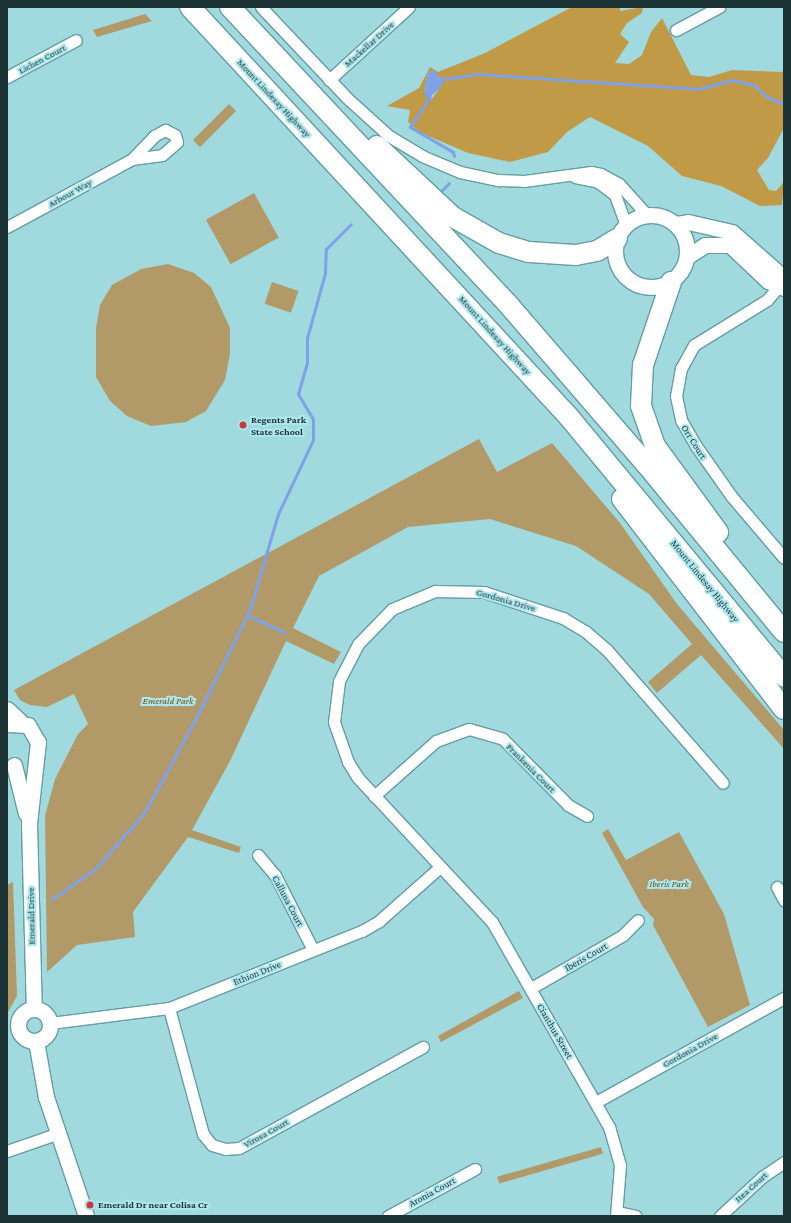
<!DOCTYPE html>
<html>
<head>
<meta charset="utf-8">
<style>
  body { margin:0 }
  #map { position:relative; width:791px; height:1223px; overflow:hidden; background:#a0dadf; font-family:"Crimson Pro",serif }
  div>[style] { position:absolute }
  .green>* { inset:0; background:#b29a68; transform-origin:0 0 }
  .forest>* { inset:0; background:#c19a48 }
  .water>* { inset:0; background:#7ea1e7 }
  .stream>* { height:3px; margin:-1.5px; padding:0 1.5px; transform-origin:1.5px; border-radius:1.5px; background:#7ea1e7 }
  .roads { filter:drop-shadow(1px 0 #659da2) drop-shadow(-1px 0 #659da2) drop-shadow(0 1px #659da2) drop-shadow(0 -1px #659da2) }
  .street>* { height:11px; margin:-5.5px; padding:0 5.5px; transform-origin:5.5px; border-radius:5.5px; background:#fff }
  .secondary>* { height:15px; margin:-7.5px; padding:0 7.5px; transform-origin:7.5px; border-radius:7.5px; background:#fff }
  .secondary>.ring { margin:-7.5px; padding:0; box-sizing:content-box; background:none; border:15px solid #fff; border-radius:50% }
  .highway>* { height:20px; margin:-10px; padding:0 10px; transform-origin:10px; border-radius:10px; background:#fff }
  .dots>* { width:11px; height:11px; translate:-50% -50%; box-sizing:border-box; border:2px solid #ade7ed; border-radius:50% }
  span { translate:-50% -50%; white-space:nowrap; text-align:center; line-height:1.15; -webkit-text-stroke:4px #ade7ed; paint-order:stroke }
  .street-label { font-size:10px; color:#1c3336 }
  .poi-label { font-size:10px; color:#1c3336; font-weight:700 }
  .left { translate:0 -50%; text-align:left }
  .park-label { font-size:10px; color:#6c5213; font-style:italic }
  .frame { position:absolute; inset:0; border:8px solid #1c3336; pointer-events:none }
</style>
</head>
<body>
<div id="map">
  <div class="green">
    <i style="clip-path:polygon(145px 14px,152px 21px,97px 37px,93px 30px)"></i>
    <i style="left:229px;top:104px;width:10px;height:51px;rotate:45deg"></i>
    <i style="left:254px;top:193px;width:51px;height:55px;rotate:61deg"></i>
    <i style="clip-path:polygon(168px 264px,194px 273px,211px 287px,230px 328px,230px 354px,225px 380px,206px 411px,186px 422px,151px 426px,127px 416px,110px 401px,96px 377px,96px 328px,100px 305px,112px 285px,141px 269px)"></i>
    <i style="left:272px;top:282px;width:28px;height:23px;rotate:19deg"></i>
    <i style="clip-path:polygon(479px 439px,497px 472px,552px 443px,620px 523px,677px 604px,784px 730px,784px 749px,701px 655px,657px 693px,648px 682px,692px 644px,649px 594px,576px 546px,490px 519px,408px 527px,319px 576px,293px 628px,341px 652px,334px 664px,286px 641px,230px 761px,192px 830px,241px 847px,239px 853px,188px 837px,133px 912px,135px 937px,77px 945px,47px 972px,45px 816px,55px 779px,78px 734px,88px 724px,74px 694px,47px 707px,30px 705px,20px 700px,14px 690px)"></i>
    <i style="clip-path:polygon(608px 829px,626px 860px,679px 832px,724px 914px,750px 1005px,708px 1027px,653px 925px,654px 919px,643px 907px,602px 833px)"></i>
    <i style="clip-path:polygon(13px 882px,17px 996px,7px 1014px,7px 885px)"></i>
    <i style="clip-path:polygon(519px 991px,523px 998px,441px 1042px,438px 1036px)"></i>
    <i style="left:601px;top:1147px;width:7px;height:108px;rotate:74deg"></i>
  </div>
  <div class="forest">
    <i style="clip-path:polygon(evenodd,572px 7px,620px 7px,620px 11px,643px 7px,642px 13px,627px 23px,620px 34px,629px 42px,615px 63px,629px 64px,642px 55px,651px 32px,662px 18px,691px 75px,709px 77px,732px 70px,784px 72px,784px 128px,768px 158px,757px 170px,769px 190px,776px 191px,784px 182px,782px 205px,760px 206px,721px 186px,682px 176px,648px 146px,590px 117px,567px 132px,548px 152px,510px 162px,468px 153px,419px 132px,408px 122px,410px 110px,387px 106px,419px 88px,430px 67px,438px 72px,485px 53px,572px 7px,433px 70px,438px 90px,431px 100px,424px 92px,428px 73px,433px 70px)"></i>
  </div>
  <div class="water">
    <i style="clip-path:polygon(433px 70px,442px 79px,442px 86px,427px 100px,424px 92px,428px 73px)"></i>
  </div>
  <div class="stream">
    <i style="left:439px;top:80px;width:39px;rotate:-9deg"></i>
    <i style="left:478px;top:74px;width:221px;rotate:3.9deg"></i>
    <i style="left:698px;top:89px;width:35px;rotate:-15deg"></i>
    <i style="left:732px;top:80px;width:23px;rotate:13deg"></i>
    <i style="left:754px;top:85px;width:18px;rotate:43deg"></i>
    <i style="left:767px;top:97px;width:18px;rotate:22deg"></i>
    <i style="left:430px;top:97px;width:36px;rotate:124deg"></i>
    <i style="left:410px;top:127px;width:50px;rotate:30.2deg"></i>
    <i style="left:453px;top:152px;width:4px;rotate:76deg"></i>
    <i style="left:439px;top:193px;width:14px;rotate:-45deg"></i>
    <i style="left:247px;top:615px;width:41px;rotate:24.7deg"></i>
    <i style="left:51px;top:900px;width:55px;rotate:-35.4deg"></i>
    <i style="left:96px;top:868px;width:73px;rotate:-48.9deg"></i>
    <i style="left:144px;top:813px;width:108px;rotate:-61.3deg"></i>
    <i style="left:196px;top:718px;width:122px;rotate:-63.6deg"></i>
    <i style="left:250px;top:609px;width:99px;rotate:-73.6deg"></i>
    <i style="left:278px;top:514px;width:82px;rotate:-64.7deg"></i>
    <i style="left:313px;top:440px;width:21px;rotate:-90deg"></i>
    <i style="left:313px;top:419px;width:29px;rotate:-121deg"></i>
    <i style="left:298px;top:394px;width:33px;rotate:-74deg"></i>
    <i style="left:307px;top:362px;width:24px;rotate:-90deg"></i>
    <i style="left:307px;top:338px;width:67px;rotate:-74.5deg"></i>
    <i style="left:325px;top:273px;width:24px;rotate:-88deg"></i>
    <i style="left:326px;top:249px;width:35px;rotate:-45deg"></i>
  </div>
  <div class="roads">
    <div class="street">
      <i style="left:261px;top:7px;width:125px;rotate:46.6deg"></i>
      <i style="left:347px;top:98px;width:57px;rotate:42.1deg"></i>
      <i style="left:389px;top:136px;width:39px;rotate:31deg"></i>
      <i style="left:422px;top:156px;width:41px;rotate:22.8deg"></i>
      <i style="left:460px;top:172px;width:40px;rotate:12deg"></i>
      <i style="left:499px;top:180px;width:25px;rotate:2deg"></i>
      <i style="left:524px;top:181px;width:68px;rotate:-7.7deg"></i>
      <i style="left:591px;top:172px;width:10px;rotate:11deg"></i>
      <i style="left:601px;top:174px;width:21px;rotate:29deg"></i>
      <i style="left:619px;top:184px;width:42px;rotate:47.9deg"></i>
      <i style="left:676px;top:30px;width:49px;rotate:-28.1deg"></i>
      <i style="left:7px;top:77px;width:78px;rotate:-28.2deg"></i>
      <i style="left:329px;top:80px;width:108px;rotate:-42.4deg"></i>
      <i style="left:575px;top:177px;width:24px;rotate:12deg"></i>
      <i style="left:598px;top:182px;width:21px;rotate:37deg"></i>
      <i style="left:615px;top:195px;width:32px;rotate:70deg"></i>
      <i style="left:7px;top:227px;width:142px;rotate:-28.5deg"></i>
      <i style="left:132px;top:159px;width:32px;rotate:-46deg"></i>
      <i style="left:154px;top:136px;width:13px;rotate:-29deg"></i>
      <i style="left:165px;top:130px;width:11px;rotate:27deg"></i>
      <i style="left:175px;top:135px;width:7px;rotate:74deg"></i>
      <i style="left:177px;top:142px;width:20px;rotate:139deg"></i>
      <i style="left:162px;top:155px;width:30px;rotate:172deg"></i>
      <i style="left:783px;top:281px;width:25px;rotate:130deg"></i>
      <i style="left:767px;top:300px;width:86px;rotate:148.3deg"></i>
      <i style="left:694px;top:345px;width:26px;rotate:119deg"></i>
      <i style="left:681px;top:368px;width:28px;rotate:100deg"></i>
      <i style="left:676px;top:396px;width:25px;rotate:78deg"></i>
      <i style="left:681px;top:420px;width:30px;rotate:60deg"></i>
      <i style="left:696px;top:446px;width:62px;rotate:54.8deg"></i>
      <i style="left:732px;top:497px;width:80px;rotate:49.6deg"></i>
      <i style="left:374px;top:796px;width:83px;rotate:-41.6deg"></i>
      <i style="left:436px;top:741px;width:35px;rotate:-20deg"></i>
      <i style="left:469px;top:729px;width:35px;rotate:16deg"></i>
      <i style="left:503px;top:739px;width:93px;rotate:45.4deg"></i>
      <i style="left:568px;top:805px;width:22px;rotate:30deg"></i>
      <i style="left:258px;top:855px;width:26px;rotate:50deg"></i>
      <i style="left:275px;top:875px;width:84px;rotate:63.1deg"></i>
      <i style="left:777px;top:887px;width:15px;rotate:62deg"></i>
      <i style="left:531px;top:988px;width:106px;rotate:-29.9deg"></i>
      <i style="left:623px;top:935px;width:21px;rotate:-45deg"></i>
      <i style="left:169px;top:1008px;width:131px;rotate:74.9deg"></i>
      <i style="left:203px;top:1134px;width:14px;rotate:51deg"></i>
      <i style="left:212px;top:1145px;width:14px;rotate:17deg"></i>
      <i style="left:225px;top:1149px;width:14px;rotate:-4deg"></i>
      <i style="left:239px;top:1148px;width:210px;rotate:-28.8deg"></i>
      <i style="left:50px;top:1023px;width:120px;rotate:-7.2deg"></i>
      <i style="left:169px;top:1008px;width:208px;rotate:-21.8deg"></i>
      <i style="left:362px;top:931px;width:20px;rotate:-30deg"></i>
      <i style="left:379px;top:921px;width:81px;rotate:-41.5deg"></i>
      <i style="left:596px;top:1102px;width:215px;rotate:-29deg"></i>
      <i style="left:7px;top:1151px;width:52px;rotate:-19.1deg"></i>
      <i style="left:617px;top:1212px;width:19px;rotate:12deg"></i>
      <i style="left:388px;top:1216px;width:99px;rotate:-28.4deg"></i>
      <i style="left:616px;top:1216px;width:51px;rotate:-85.5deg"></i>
      <i style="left:620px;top:1165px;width:40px;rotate:-106deg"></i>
      <i style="left:609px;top:1127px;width:236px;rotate:-119.7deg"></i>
      <i style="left:492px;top:922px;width:197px;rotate:-132.9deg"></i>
      <i style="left:358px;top:778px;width:19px;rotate:-122deg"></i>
      <i style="left:348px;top:762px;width:42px;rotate:-109.3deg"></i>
      <i style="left:334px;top:722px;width:41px;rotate:-83deg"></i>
      <i style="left:339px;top:681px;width:42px;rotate:-62.8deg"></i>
      <i style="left:358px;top:644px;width:49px;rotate:-45.8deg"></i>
      <i style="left:392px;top:609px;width:47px;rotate:-22.7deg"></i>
      <i style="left:435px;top:591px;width:49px;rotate:1.2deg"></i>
      <i style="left:484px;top:592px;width:83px;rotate:18.2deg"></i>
      <i style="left:563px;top:618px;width:26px;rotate:31deg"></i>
      <i style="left:585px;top:631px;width:29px;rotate:41deg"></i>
      <i style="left:607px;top:650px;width:176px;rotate:48.9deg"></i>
      <i style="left:720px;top:1216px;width:57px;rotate:-42.9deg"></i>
      <i style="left:762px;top:1177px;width:27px;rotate:-34deg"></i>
    </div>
    <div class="secondary">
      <i class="ring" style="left:615px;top:215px;width:57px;height:57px"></i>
      <i style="left:676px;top:224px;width:12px;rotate:-9deg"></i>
      <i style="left:688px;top:222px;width:45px;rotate:12.8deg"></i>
      <i style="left:732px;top:232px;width:69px;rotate:41.5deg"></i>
      <i style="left:688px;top:256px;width:20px;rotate:-33deg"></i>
      <i style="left:705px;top:245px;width:25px"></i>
      <i style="left:730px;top:245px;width:52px;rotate:43.5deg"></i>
      <i style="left:768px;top:281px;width:17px;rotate:24deg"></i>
      <i style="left:7px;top:709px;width:19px;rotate:43deg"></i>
      <i style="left:7px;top:724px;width:21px;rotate:3deg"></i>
      <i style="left:28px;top:725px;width:20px;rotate:60deg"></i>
      <i style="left:38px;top:742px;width:81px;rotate:96.3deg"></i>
      <i style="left:29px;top:823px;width:186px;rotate:88.5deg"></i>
      <i style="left:14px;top:765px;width:50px;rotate:76.2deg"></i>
      <i class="ring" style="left:18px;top:1009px;width:17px;height:17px"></i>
      <i style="left:36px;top:1041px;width:57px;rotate:79.9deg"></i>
      <i style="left:46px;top:1097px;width:126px;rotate:71.4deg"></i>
    </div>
    <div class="highway">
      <i style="left:190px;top:7px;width:558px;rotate:47.25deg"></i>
      <i style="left:569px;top:417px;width:337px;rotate:50.4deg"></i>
      <i style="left:230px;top:7px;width:405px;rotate:46.9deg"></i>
      <i style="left:507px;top:303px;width:213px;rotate:49.2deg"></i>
      <i style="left:646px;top:464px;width:217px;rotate:50.6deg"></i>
      <i style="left:377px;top:146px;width:104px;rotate:43.1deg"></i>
      <i style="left:453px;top:217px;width:53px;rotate:29.5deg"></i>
      <i style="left:499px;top:243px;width:31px;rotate:17deg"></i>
      <i style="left:529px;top:252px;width:47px;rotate:3.7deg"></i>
      <i style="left:576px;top:255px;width:21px;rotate:-11deg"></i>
      <i style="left:597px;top:251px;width:23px;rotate:-31deg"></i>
      <i style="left:671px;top:282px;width:88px;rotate:108.6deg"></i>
      <i style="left:643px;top:365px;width:41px;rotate:92.8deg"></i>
      <i style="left:641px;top:406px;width:42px;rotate:70.7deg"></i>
      <i style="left:655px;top:446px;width:107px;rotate:53.8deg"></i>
      <i style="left:622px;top:499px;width:265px;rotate:52.4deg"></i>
    </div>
  </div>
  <div class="dots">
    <i style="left:243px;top:425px;background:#c9393d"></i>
    <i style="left:90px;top:1205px;background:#c9393d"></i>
  </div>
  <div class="street-label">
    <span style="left:369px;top:44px;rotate:-42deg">Mackellar Drive</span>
    <span style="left:42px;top:59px;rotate:-28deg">Lichen Court</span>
    <span style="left:274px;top:98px;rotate:47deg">Mount Lindesay Highway</span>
    <span style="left:70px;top:193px;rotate:-29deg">Arbour Way</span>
    <span style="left:495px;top:335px;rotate:48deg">Mount Lindesay Highway</span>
    <span style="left:694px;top:442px;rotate:58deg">Orr Court</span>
    <span style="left:705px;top:581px;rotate:51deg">Mount Lindesay Highway</span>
    <span style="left:506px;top:600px;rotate:16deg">Gordonia Drive</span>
    <span style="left:531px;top:768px;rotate:45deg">Frankenia Court</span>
    <span style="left:288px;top:901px;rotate:62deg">Calluna Court</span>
    <span style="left:31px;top:916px;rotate:-91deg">Emerald Drive</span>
    <span style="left:586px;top:957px;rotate:-30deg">Iberis Court</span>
    <span style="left:257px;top:973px;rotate:-22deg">Ethion Drive</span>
    <span style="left:555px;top:1031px;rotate:60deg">Cianthus Street</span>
    <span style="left:690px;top:1050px;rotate:-29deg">Gordonia Drive</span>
    <span style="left:266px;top:1133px;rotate:-29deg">Virosa Court</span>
    <span style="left:751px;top:1187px;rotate:-42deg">Itea Court</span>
    <span style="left:432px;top:1192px;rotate:-29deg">Aronia Court</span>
  </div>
  <div class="poi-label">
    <span class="left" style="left:251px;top:425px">Regents Park<br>State School</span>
    <span class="left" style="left:98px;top:1205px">Emerald Dr near Colisa Cr</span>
  </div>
  <div class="park-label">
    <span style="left:168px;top:701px">Emerald Park</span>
    <span style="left:669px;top:884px">Iberis Park</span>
  </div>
  <div class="frame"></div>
</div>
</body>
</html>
